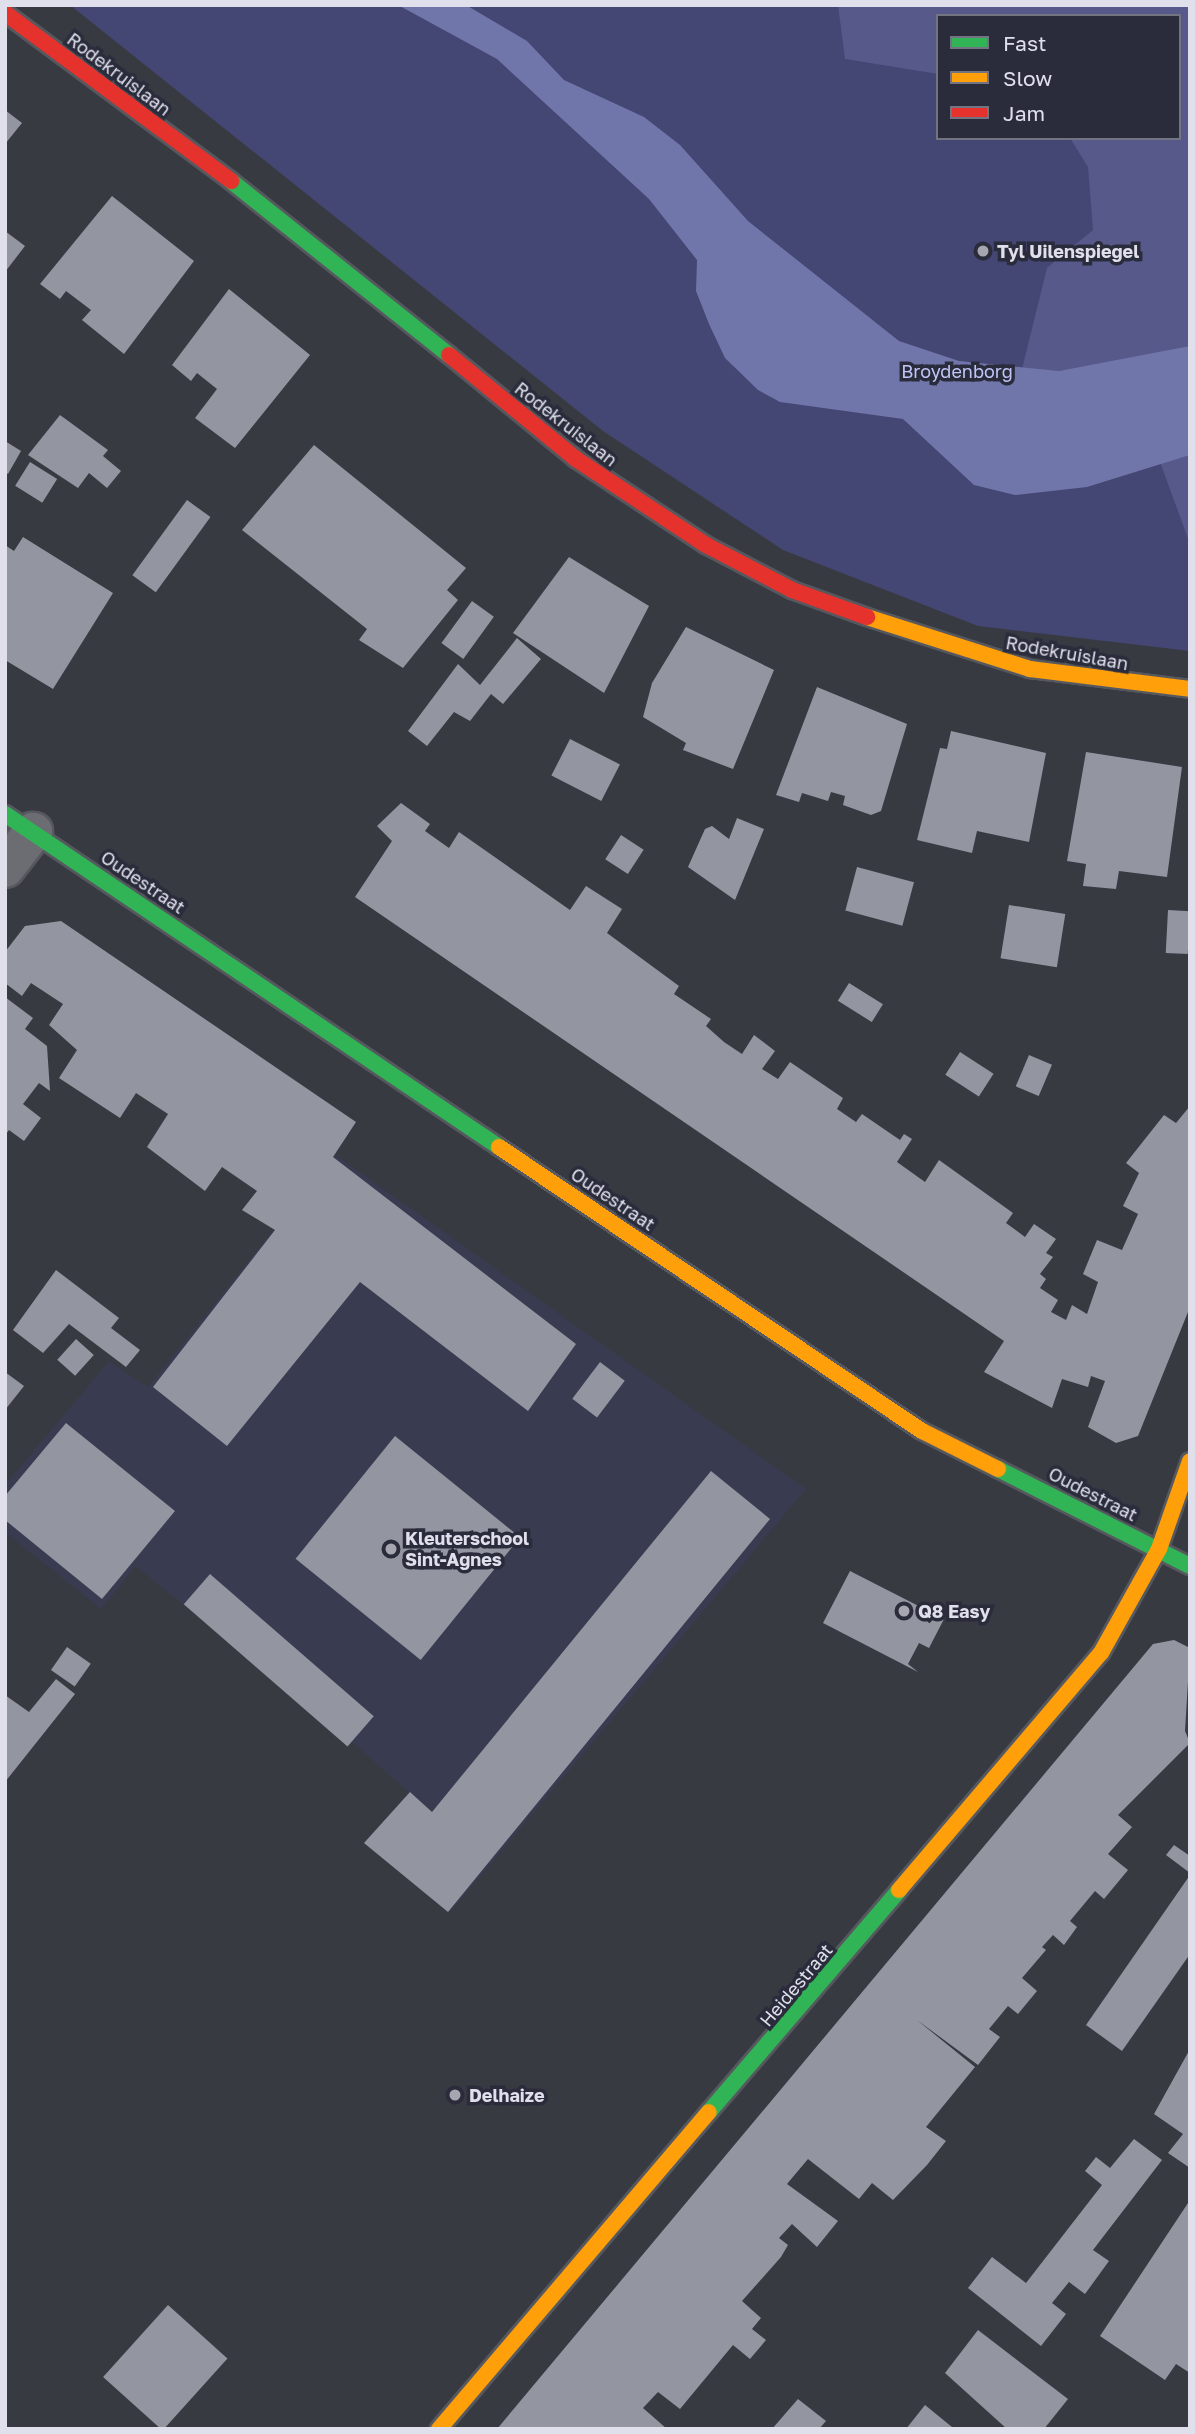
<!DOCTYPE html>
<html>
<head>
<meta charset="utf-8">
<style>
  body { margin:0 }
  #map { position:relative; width:1195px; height:2434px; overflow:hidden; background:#383a42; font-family:"Golos Text",sans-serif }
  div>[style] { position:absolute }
  .built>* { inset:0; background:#393b50 }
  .green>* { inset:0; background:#444674 }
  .forest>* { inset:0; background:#56598a }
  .water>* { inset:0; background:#7075aa }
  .building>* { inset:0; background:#9395a0; transform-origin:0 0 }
  .roads { filter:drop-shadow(2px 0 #56585f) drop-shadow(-2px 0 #56585f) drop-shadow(0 2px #56585f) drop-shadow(0 -2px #56585f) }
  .street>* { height:38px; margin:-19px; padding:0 19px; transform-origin:19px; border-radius:19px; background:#6c6d73 }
  .fast>* { height:16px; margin:-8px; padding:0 8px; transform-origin:8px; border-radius:8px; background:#30b455 }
  .slow>* { height:16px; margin:-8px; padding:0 8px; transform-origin:8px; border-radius:8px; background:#ff9f0a }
  .jam>* { height:16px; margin:-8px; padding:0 8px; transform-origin:8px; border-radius:8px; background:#e5322d }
  .dots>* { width:19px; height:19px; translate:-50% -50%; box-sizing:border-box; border:4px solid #2a2c3c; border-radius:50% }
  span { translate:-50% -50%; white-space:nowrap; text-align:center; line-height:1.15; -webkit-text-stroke:7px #2a2c3c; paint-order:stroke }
  .street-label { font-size:18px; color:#dfe0eb }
  .poi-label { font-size:18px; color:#dfe0eb; font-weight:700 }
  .left { translate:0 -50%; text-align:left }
  .park-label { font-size:18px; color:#c1c6f8 }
  .frame { position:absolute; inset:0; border:7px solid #dfe0eb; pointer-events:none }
  .legend { position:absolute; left:936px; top:14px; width:245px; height:126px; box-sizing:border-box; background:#2a2c3c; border:2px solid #727482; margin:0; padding:9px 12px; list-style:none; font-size:21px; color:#dfe0eb }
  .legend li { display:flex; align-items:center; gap:14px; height:35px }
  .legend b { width:35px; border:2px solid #727482 }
</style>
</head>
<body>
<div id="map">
  <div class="built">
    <i style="clip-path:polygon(334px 1154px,806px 1489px,450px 1912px,365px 1843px,409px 1792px,352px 1742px,136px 1566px,101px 1609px,5px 1532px,5px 1485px,109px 1361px,148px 1387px)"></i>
  </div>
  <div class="green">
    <i style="clip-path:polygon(evenodd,70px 5px,1190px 5px,1190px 651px,978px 626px,783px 550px,603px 431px,70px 5px,938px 16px,1179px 16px,1179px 138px,938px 138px,938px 16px)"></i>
  </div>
  <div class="forest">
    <i style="clip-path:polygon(838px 5px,1190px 5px,1190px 346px,1129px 362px,1059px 371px,1022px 369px,1047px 268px,1093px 230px,1088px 167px,1070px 138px,1179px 138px,1179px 16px,938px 16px,938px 74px,845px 59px)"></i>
    <i style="clip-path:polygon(1190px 455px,1190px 544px,1160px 462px)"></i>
  </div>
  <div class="water">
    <i style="clip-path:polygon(398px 5px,466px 5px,527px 41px,564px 80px,644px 117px,680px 145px,748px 221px,899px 341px,959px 361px,1059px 371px,1190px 346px,1190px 455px,1087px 487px,1015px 495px,974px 485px,903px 419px,780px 402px,758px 390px,725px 358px,709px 324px,696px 291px,697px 260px,649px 199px,497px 59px)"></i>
  </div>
  <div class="building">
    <i style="clip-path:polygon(5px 110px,22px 123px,5px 144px)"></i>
    <i style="clip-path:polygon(112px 196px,194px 261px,124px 354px,82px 320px,91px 310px,66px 291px,60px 299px,40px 284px)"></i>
    <i style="clip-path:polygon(5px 231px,25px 246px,5px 272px)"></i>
    <i style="clip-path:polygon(229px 289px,310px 355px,235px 448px,195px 418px,217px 389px,197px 373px,191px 381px,172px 365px)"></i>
    <i style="clip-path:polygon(60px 415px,108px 450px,103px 456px,121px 471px,107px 488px,89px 473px,78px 488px,28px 455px)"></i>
    <i style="clip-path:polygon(5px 441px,21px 451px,8px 474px,5px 472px)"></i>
    <i style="clip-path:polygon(314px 445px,466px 568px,447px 590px,458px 600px,403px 668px,359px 640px,367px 629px,242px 530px)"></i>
    <i style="left:30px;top:462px;width:32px;height:28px;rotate:32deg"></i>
    <i style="left:187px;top:500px;width:29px;height:93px;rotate:36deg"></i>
    <i style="clip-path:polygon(23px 537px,113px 593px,53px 689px,5px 660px,5px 545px,14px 551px)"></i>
    <i style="clip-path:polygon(569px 557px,649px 606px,604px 693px,513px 633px)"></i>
    <i style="left:472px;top:601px;width:27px;height:52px;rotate:36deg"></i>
    <i style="clip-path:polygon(686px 627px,774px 670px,733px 769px,683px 750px,686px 743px,643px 717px,652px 683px)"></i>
    <i style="clip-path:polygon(517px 638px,541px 659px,503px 704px,491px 694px,470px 721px,454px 712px,427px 746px,408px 731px,458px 664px,480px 685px)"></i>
    <i style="clip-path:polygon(817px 687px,907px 724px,881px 811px,871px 815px,843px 805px,845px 796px,831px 792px,828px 801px,802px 793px,799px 802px,776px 795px)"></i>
    <i style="clip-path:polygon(951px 731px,1046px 753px,1029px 842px,977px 831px,972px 853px,917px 840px,940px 748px,947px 749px)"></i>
    <i style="left:570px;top:739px;width:56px;height:41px;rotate:27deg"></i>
    <i style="clip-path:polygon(1086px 752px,1182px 767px,1167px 877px,1119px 871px,1116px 889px,1083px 886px,1086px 864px,1067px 861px)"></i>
    <i style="clip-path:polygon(401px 803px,430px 824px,425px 831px,449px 848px,459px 832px,570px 910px,586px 886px,622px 909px,607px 933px,679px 986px,674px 994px,711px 1019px,706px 1026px,724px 1042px,742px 1054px,754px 1035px,775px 1051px,762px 1069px,778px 1079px,790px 1062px,843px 1098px,837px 1109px,856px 1122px,862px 1114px,900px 1140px,904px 1134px,912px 1139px,897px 1162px,925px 1182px,939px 1160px,1013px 1213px,1006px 1223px,1025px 1237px,1034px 1224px,1056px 1239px,1046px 1253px,1053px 1257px,1040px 1274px,1046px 1279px,1040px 1288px,1058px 1300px,1051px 1312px,1066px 1320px,1072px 1305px,1087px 1314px,1098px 1282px,1083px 1274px,1097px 1240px,1122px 1250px,1138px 1214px,1123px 1206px,1139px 1173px,1126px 1163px,1164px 1115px,1176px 1123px,1190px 1106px,1190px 1307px,1138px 1436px,1116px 1443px,1088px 1427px,1105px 1381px,1091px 1376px,1088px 1387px,1062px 1379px,1052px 1408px,984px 1372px,1004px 1341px,355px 897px,392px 841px,377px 826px)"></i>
    <i style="clip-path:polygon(737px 818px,764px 829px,735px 900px,688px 867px,705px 829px,712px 826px,729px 839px)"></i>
    <i style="left:621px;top:835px;width:27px;height:29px;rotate:33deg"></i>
    <i style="left:857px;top:867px;width:59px;height:45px;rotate:15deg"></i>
    <i style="left:1009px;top:905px;width:57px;height:54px;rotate:9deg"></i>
    <i style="left:1168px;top:910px;width:22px;height:43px;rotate:3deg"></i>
    <i style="clip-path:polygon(61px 921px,356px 1122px,333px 1157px,576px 1344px,528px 1411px,360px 1282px,227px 1446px,153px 1387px,275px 1230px,242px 1210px,257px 1191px,222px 1167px,205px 1191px,147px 1147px,168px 1114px,136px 1093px,120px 1118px,59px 1078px,77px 1050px,49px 1025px,63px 1004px,31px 983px,22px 996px,5px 983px,5px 952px,25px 926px)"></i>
    <i style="left:849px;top:983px;width:40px;height:21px;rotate:32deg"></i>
    <i style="clip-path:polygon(5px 997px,33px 1018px,25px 1029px,47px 1046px,50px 1091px,39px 1083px,23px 1104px,41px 1118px,24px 1141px,9px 1130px,5px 1135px)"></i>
    <i style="left:960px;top:1052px;width:40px;height:27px;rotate:33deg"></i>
    <i style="left:1029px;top:1055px;width:25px;height:34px;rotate:23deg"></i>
    <i style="clip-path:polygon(56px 1270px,119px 1318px,111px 1328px,140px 1350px,126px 1367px,69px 1324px,43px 1353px,13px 1330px)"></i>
    <i style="left:76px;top:1339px;width:24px;height:28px;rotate:42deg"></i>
    <i style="left:600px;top:1362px;width:31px;height:46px;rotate:37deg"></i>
    <i style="clip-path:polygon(5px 1372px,24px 1386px,5px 1410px)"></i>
    <i style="clip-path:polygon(66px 1423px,175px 1511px,102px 1599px,5px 1520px,5px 1496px)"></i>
    <i style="left:395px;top:1436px;width:161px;height:158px;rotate:39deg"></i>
    <i style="clip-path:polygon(711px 1471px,770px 1519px,448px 1912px,364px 1843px,410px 1792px,432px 1812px)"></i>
    <i style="clip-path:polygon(850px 1571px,944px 1619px,929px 1648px,919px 1643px,908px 1664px,918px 1672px,823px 1623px)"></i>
    <i style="left:210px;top:1574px;width:217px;height:40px;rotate:41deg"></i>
    <i style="clip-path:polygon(1174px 1640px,1190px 1648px,1185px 1731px,1190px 1743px,1118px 1815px,1132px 1827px,1108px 1854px,1128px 1870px,1104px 1899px,1095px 1891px,1070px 1921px,1077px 1927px,1064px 1945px,1053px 1935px,1042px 1947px,1046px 1950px,1022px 1978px,1037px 1991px,1018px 2014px,1008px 2006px,989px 2029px,1000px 2037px,978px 2065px,917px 2020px,975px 2067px,926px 2127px,946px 2141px,927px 2165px,893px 2200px,872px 2183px,859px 2199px,808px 2159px,787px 2184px,838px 2221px,817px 2247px,792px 2224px,779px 2238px,788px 2245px,781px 2257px,742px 2301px,761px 2318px,752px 2329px,766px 2340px,750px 2359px,733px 2345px,680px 2409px,658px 2392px,643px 2408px,667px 2429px,497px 2429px,1153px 1644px)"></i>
    <i style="left:67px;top:1647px;width:29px;height:28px;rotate:35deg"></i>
    <i style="clip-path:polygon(56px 1679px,75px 1694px,5px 1782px,5px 1695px,29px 1712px)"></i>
    <i style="clip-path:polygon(1174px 1845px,1190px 1856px,1190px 1873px,1166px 1855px)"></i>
    <i style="clip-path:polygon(1190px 1875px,1190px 1954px,1122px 2051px,1086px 2025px)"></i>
    <i style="clip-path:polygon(1190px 2049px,1190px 2168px,1168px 2153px,1183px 2134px,1154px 2114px)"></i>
    <i style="clip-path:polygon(1134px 2139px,1162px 2160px,1093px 2250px,1109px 2261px,1085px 2294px,1069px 2282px,1052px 2303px,1066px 2314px,1041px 2346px,968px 2288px,992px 2257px,1026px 2283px,1102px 2185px,1085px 2171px,1096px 2157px,1110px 2168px)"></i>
    <i style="clip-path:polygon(1190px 2200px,1190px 2373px,1176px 2364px,1165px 2380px,1100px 2336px)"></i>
    <i style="left:168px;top:2305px;width:80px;height:97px;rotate:42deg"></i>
    <i style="clip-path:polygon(978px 2330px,1068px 2399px,1044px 2429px,1007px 2429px,945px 2373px)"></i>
    <i style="clip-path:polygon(798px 2399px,826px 2421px,819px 2429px,772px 2429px)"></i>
    <i style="clip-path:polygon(925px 2405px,952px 2427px,950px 2429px,906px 2429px)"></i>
  </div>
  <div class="roads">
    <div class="street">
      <i style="left:5px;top:868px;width:46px;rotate:-52.1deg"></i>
    </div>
    <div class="fast">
      <i style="left:231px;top:181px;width:279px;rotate:38.6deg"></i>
      <i style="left:5px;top:814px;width:596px;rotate:33.98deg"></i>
      <i style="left:998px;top:1469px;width:215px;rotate:26.8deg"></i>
      <i style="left:709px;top:2112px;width:292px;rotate:-49.4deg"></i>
    </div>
    <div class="slow">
      <i style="left:867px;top:617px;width:171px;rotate:17.7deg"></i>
      <i style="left:1030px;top:669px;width:161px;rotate:7.1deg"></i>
      <i style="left:499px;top:1147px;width:509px;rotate:33.88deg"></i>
      <i style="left:922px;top:1431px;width:85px;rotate:26.6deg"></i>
      <i style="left:899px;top:1890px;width:311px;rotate:-49.6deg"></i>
      <i style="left:1101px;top:1653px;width:119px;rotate:-60.9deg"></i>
      <i style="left:1159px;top:1549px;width:93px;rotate:-70.6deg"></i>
      <i style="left:439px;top:2429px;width:416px;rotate:-49.6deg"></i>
    </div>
    <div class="jam">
      <i style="left:5px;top:13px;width:282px;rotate:36.6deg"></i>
      <i style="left:449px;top:355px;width:164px;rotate:39.3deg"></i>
      <i style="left:576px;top:459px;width:156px;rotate:33.5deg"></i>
      <i style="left:706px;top:545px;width:97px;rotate:27.6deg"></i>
      <i style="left:792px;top:590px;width:80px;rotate:19.8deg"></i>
    </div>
  </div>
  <div class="dots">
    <i style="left:983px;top:251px;background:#a5a6b0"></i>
    <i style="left:391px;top:1549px;background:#a5a6b0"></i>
    <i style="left:904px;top:1611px;background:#a5a6b0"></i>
    <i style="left:455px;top:2095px;background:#a5a6b0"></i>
  </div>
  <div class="street-label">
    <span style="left:119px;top:74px;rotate:37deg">Rodekruislaan</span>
    <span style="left:566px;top:424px;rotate:38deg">Rodekruislaan</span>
    <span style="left:1067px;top:653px;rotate:10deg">Rodekruislaan</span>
    <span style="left:143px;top:882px;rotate:34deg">Oudestraat</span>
    <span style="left:613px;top:1199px;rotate:34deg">Oudestraat</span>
    <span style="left:1093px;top:1494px;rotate:27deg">Oudestraat</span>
    <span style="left:796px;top:1985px;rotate:-50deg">Heidestraat</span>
  </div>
  <div class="poi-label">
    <span class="left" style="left:997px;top:251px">Tyl Uilenspiegel</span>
    <span class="left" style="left:405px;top:1549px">Kleuterschool<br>Sint-Agnes</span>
    <span class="left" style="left:918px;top:1611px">Q8 Easy</span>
    <span class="left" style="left:469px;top:2095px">Delhaize</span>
  </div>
  <div class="park-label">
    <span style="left:957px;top:371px">Broydenborg</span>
  </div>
  <div class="frame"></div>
  <ul class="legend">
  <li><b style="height:9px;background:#30b455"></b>Fast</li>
  <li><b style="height:9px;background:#ff9f0a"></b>Slow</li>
  <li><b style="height:9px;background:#e5322d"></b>Jam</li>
  </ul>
</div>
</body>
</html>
